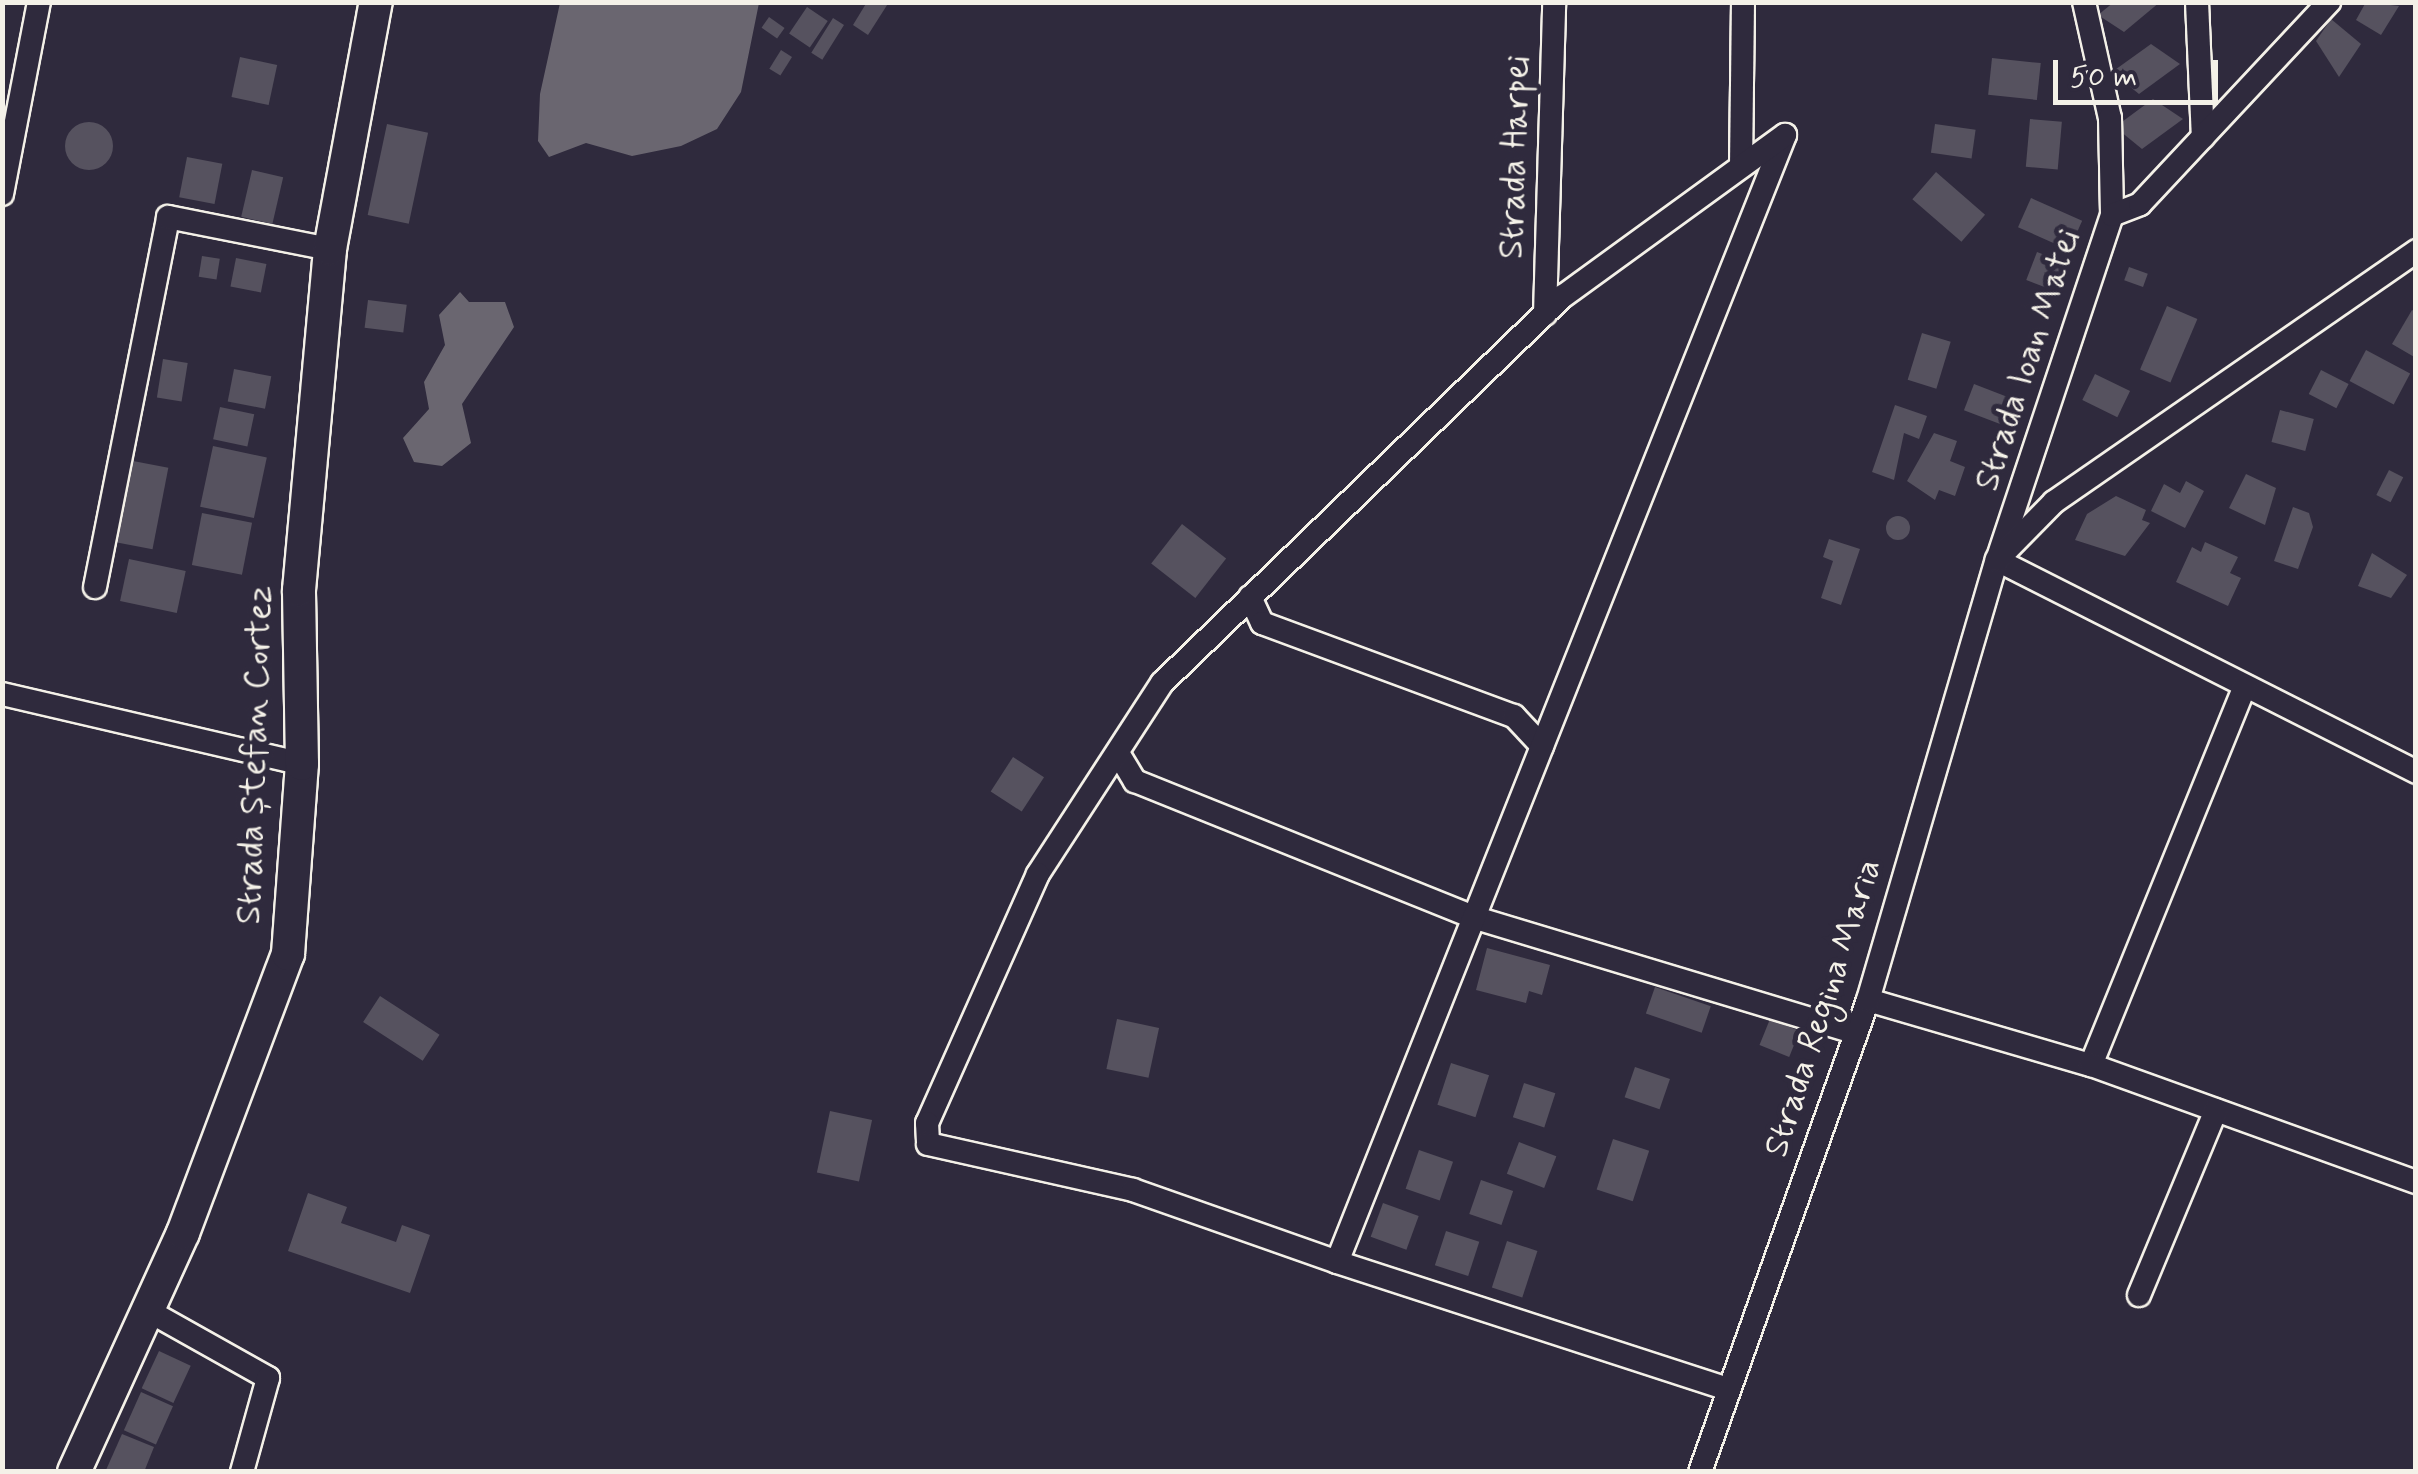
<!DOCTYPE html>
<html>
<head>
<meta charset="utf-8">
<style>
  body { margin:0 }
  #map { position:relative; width:2418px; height:1474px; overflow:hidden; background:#2f2a3d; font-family:Mynerve,sans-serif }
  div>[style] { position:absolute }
  .water>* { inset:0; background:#6a6670 }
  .building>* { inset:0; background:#56525f; transform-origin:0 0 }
  .round { border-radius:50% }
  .roads { filter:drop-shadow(2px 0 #f4f1e8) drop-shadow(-2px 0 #f4f1e8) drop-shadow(0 2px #f4f1e8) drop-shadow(0 -2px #f4f1e8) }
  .street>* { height:22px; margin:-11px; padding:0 11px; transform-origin:11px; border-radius:11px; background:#2f2a3d }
  .secondary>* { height:32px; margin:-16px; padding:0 16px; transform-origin:16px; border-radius:16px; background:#2f2a3d }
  span { translate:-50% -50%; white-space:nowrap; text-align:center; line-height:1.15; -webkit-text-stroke:10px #2f2a3d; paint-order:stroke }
  .street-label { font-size:35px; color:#f4f1e8 }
  .frame { position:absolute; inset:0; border:5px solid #f4f1e8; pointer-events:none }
  .scale { position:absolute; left:2053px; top:60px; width:165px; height:45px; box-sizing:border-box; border:5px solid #f4f1e8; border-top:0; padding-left:12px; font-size:30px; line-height:35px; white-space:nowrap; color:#f4f1e8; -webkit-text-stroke:8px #2f2a3d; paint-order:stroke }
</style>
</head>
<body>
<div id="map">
  <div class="water">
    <i style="clip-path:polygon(560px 3px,759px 3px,741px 92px,717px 129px,681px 146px,632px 156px,586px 143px,549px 157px,538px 141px,540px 94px)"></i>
    <i style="clip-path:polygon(460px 292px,469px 302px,505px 302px,514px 327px,462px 404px,471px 443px,442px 466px,414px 462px,403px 438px,429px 409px,424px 382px,445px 345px,439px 315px)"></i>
  </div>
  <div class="building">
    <i style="clip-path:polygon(867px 2px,889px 2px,868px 35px,853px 25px)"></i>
    <i style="clip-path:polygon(2114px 2px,2160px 2px,2124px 32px,2098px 15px)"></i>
    <i style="clip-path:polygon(2366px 2px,2399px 6px,2381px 35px,2356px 20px)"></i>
    <i style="left:807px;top:7px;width:25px;height:32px;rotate:34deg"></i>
    <i style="left:769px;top:17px;width:19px;height:13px;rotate:35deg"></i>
    <i style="left:833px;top:18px;width:13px;height:41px;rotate:32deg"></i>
    <i style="clip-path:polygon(2331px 19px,2361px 44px,2339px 77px,2316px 41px)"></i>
    <i style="clip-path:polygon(2151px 44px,2180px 64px,2139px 94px,2112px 72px)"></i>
    <i style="left:781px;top:50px;width:13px;height:22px;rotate:32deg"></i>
    <i style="left:240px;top:57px;width:38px;height:41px;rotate:12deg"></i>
    <i style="left:1992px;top:58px;width:49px;height:37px;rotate:6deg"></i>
    <i style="clip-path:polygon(2153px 99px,2183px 119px,2142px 149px,2115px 127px)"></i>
    <i style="left:2030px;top:119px;width:32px;height:48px;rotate:5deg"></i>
    <i class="round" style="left:65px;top:122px;width:48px;height:48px"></i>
    <i style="left:387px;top:124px;width:42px;height:93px;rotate:12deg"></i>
    <i style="left:1935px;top:124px;width:41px;height:29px;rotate:8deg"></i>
    <i style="left:187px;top:157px;width:36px;height:41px;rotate:11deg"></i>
    <i style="left:252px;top:170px;width:32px;height:48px;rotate:13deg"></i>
    <i style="left:1936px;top:172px;width:65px;height:36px;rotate:41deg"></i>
    <i style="left:2031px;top:198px;width:56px;height:32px;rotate:24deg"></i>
    <i style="left:2037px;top:252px;width:30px;height:30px;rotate:21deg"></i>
    <i style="left:202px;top:256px;width:18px;height:21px;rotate:9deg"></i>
    <i style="left:236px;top:258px;width:31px;height:29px;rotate:11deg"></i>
    <i style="left:2129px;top:267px;width:20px;height:14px;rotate:20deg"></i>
    <i style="left:368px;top:300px;width:39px;height:28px;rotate:7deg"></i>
    <i style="left:2167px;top:306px;width:33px;height:69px;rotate:23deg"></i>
    <i style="clip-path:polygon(2412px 310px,2416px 312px,2416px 358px,2392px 344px)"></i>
    <i style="left:1922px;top:333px;width:30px;height:49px;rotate:17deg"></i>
    <i style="left:2366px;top:350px;width:50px;height:35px;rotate:28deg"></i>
    <i style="left:163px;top:359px;width:25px;height:39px;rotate:9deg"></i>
    <i style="left:234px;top:369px;width:38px;height:33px;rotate:11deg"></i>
    <i style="left:2321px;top:370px;width:31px;height:27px;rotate:27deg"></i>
    <i style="left:2095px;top:374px;width:39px;height:29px;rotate:26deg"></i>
    <i style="left:1974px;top:384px;width:45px;height:28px;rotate:21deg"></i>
    <i style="clip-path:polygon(1895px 405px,1927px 416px,1919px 439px,1904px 433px,1894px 480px,1872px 472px)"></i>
    <i style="left:220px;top:407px;width:35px;height:33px;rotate:12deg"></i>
    <i style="left:2280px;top:410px;width:35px;height:33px;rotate:15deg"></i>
    <i style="clip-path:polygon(1934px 433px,1957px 441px,1950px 461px,1965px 467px,1955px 496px,1939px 490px,1935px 500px,1907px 481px)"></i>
    <i style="left:213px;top:446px;width:55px;height:62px;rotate:12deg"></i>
    <i style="left:133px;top:461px;width:36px;height:83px;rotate:11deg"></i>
    <i style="left:2389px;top:470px;width:16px;height:28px;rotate:27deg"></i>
    <i style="clip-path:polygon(2246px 474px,2276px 488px,2265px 525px,2229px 508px)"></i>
    <i style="clip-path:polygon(2186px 481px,2204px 491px,2185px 528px,2151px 511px,2164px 484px,2180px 493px)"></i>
    <i style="clip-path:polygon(2116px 496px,2146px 510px,2142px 520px,2150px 523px,2125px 556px,2075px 540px,2087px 514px)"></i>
    <i style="clip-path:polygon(2293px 507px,2309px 513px,2313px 527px,2298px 569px,2274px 561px)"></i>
    <i style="left:202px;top:513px;width:51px;height:53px;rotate:11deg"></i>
    <i class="round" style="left:1886px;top:516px;width:24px;height:24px"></i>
    <i style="left:1182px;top:524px;width:56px;height:50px;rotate:38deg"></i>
    <i style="clip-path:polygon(1829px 539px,1860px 549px,1841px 605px,1821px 598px,1833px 561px,1823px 557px)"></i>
    <i style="clip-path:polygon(2205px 542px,2238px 557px,2230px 573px,2241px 578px,2228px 606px,2176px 582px,2192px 547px,2201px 552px)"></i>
    <i style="clip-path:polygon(2372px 553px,2407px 575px,2391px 598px,2358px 586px)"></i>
    <i style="left:129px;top:559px;width:58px;height:43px;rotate:12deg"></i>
    <i style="left:1013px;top:757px;width:37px;height:41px;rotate:33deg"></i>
    <i style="clip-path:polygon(1487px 948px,1550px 965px,1542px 995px,1529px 991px,1526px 1003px,1476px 990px)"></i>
    <i style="left:1655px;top:987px;width:59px;height:28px;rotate:19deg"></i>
    <i style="left:380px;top:996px;width:71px;height:31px;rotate:33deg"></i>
    <i style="left:1117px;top:1019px;width:43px;height:51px;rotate:12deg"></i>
    <i style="left:1770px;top:1019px;width:32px;height:28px;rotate:22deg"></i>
    <i style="left:1451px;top:1063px;width:40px;height:44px;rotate:18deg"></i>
    <i style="left:1635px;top:1067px;width:37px;height:32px;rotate:19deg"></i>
    <i style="left:1524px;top:1083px;width:33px;height:36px;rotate:18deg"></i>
    <i style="left:830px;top:1111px;width:43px;height:63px;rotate:12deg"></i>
    <i style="left:1613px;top:1139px;width:38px;height:53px;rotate:18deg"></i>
    <i style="left:1519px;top:1142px;width:40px;height:34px;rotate:21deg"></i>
    <i style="left:1419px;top:1150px;width:36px;height:41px;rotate:19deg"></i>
    <i style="left:1481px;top:1180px;width:34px;height:36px;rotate:19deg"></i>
    <i style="clip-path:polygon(308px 1193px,347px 1207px,341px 1223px,396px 1242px,402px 1225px,430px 1235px,410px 1293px,288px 1251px)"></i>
    <i style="left:1383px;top:1203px;width:38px;height:36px;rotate:20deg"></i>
    <i style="left:1446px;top:1231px;width:35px;height:36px;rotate:18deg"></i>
    <i style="left:1507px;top:1241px;width:32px;height:49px;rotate:18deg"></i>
    <i style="left:159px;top:1351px;width:35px;height:41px;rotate:25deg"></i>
    <i style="left:141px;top:1392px;width:35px;height:42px;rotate:24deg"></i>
    <i style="clip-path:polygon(122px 1434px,154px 1447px,144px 1472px,106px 1470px)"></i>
  </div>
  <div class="roads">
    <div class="street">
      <i style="left:2084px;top:2px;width:119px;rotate:77.4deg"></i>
      <i style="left:2110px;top:118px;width:97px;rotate:88.8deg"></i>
      <i style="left:2112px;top:215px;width:364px;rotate:108.4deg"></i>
      <i style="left:1997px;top:560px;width:470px;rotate:26.8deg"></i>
      <i style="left:2197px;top:2px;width:135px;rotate:87.5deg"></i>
      <i style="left:1741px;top:166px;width:164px;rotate:-89.3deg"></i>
      <i style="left:2px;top:194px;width:196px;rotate:-79.1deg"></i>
      <i style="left:2112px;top:215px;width:30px;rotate:-21deg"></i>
      <i style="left:2140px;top:204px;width:277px;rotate:-46.9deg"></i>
      <i style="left:1545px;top:314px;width:312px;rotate:-88.3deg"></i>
      <i style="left:95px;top:587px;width:377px;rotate:-78.8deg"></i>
      <i style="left:168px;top:217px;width:165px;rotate:11.2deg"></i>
      <i style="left:1250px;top:597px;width:29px;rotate:65deg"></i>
      <i style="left:1262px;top:623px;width:269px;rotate:20.3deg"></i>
      <i style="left:1514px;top:716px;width:41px;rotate:47deg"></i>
      <i style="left:2px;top:694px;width:308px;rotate:13.1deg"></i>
      <i style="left:1118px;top:753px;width:33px;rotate:59deg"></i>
      <i style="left:1135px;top:781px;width:371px;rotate:21.9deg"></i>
      <i style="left:1479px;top:919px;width:394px;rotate:16.8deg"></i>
      <i style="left:1868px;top:1000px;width:232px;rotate:16.3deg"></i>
      <i style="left:2091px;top:1065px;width:409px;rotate:-67.9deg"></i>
      <i style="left:2091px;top:1065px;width:345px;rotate:19.8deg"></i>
      <i style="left:1337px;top:1262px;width:1213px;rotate:-68.32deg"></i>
      <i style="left:1785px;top:135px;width:274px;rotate:144deg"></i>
      <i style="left:1563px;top:296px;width:557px;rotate:136.02deg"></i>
      <i style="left:1162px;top:683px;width:228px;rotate:123deg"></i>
      <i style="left:1038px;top:874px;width:273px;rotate:114deg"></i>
      <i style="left:927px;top:1123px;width:21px;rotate:87deg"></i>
      <i style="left:928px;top:1144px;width:210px;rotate:12.6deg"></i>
      <i style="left:1133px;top:1190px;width:216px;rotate:19.4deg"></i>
      <i style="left:1337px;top:1262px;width:412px;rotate:18deg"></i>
      <i style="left:2139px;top:1295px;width:200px;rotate:-67.4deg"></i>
      <i style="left:147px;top:1310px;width:139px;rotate:29.3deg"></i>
      <i style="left:268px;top:1378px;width:98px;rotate:105.5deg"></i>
      <i style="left:1700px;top:1472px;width:501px;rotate:-70.41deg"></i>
      <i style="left:1868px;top:1000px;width:459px;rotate:-73.7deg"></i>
      <i style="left:1997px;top:560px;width:81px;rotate:-45.5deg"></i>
      <i style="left:2054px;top:502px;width:441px;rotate:-34.7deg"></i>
    </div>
    <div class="secondary">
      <i style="left:74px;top:1472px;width:263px;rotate:-65.5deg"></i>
      <i style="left:183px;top:1233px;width:298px;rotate:-69.4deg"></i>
      <i style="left:288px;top:954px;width:191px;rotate:-85.8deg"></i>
      <i style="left:302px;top:764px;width:174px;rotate:-91deg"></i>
      <i style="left:299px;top:590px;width:342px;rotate:-84.8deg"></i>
      <i style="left:330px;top:249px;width:251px;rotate:-79.5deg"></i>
    </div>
  </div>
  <div class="street-label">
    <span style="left:1515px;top:157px;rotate:-88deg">Strada Harpei</span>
    <span style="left:2028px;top:360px;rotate:-72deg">Strada Ioan Matei</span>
    <span style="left:255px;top:755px;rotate:-88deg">Strada Ștefan Cortez</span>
    <span style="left:1823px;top:1008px;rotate:-72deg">Strada Regina Maria</span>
  </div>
  <div class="frame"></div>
  <div class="scale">50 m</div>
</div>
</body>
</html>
